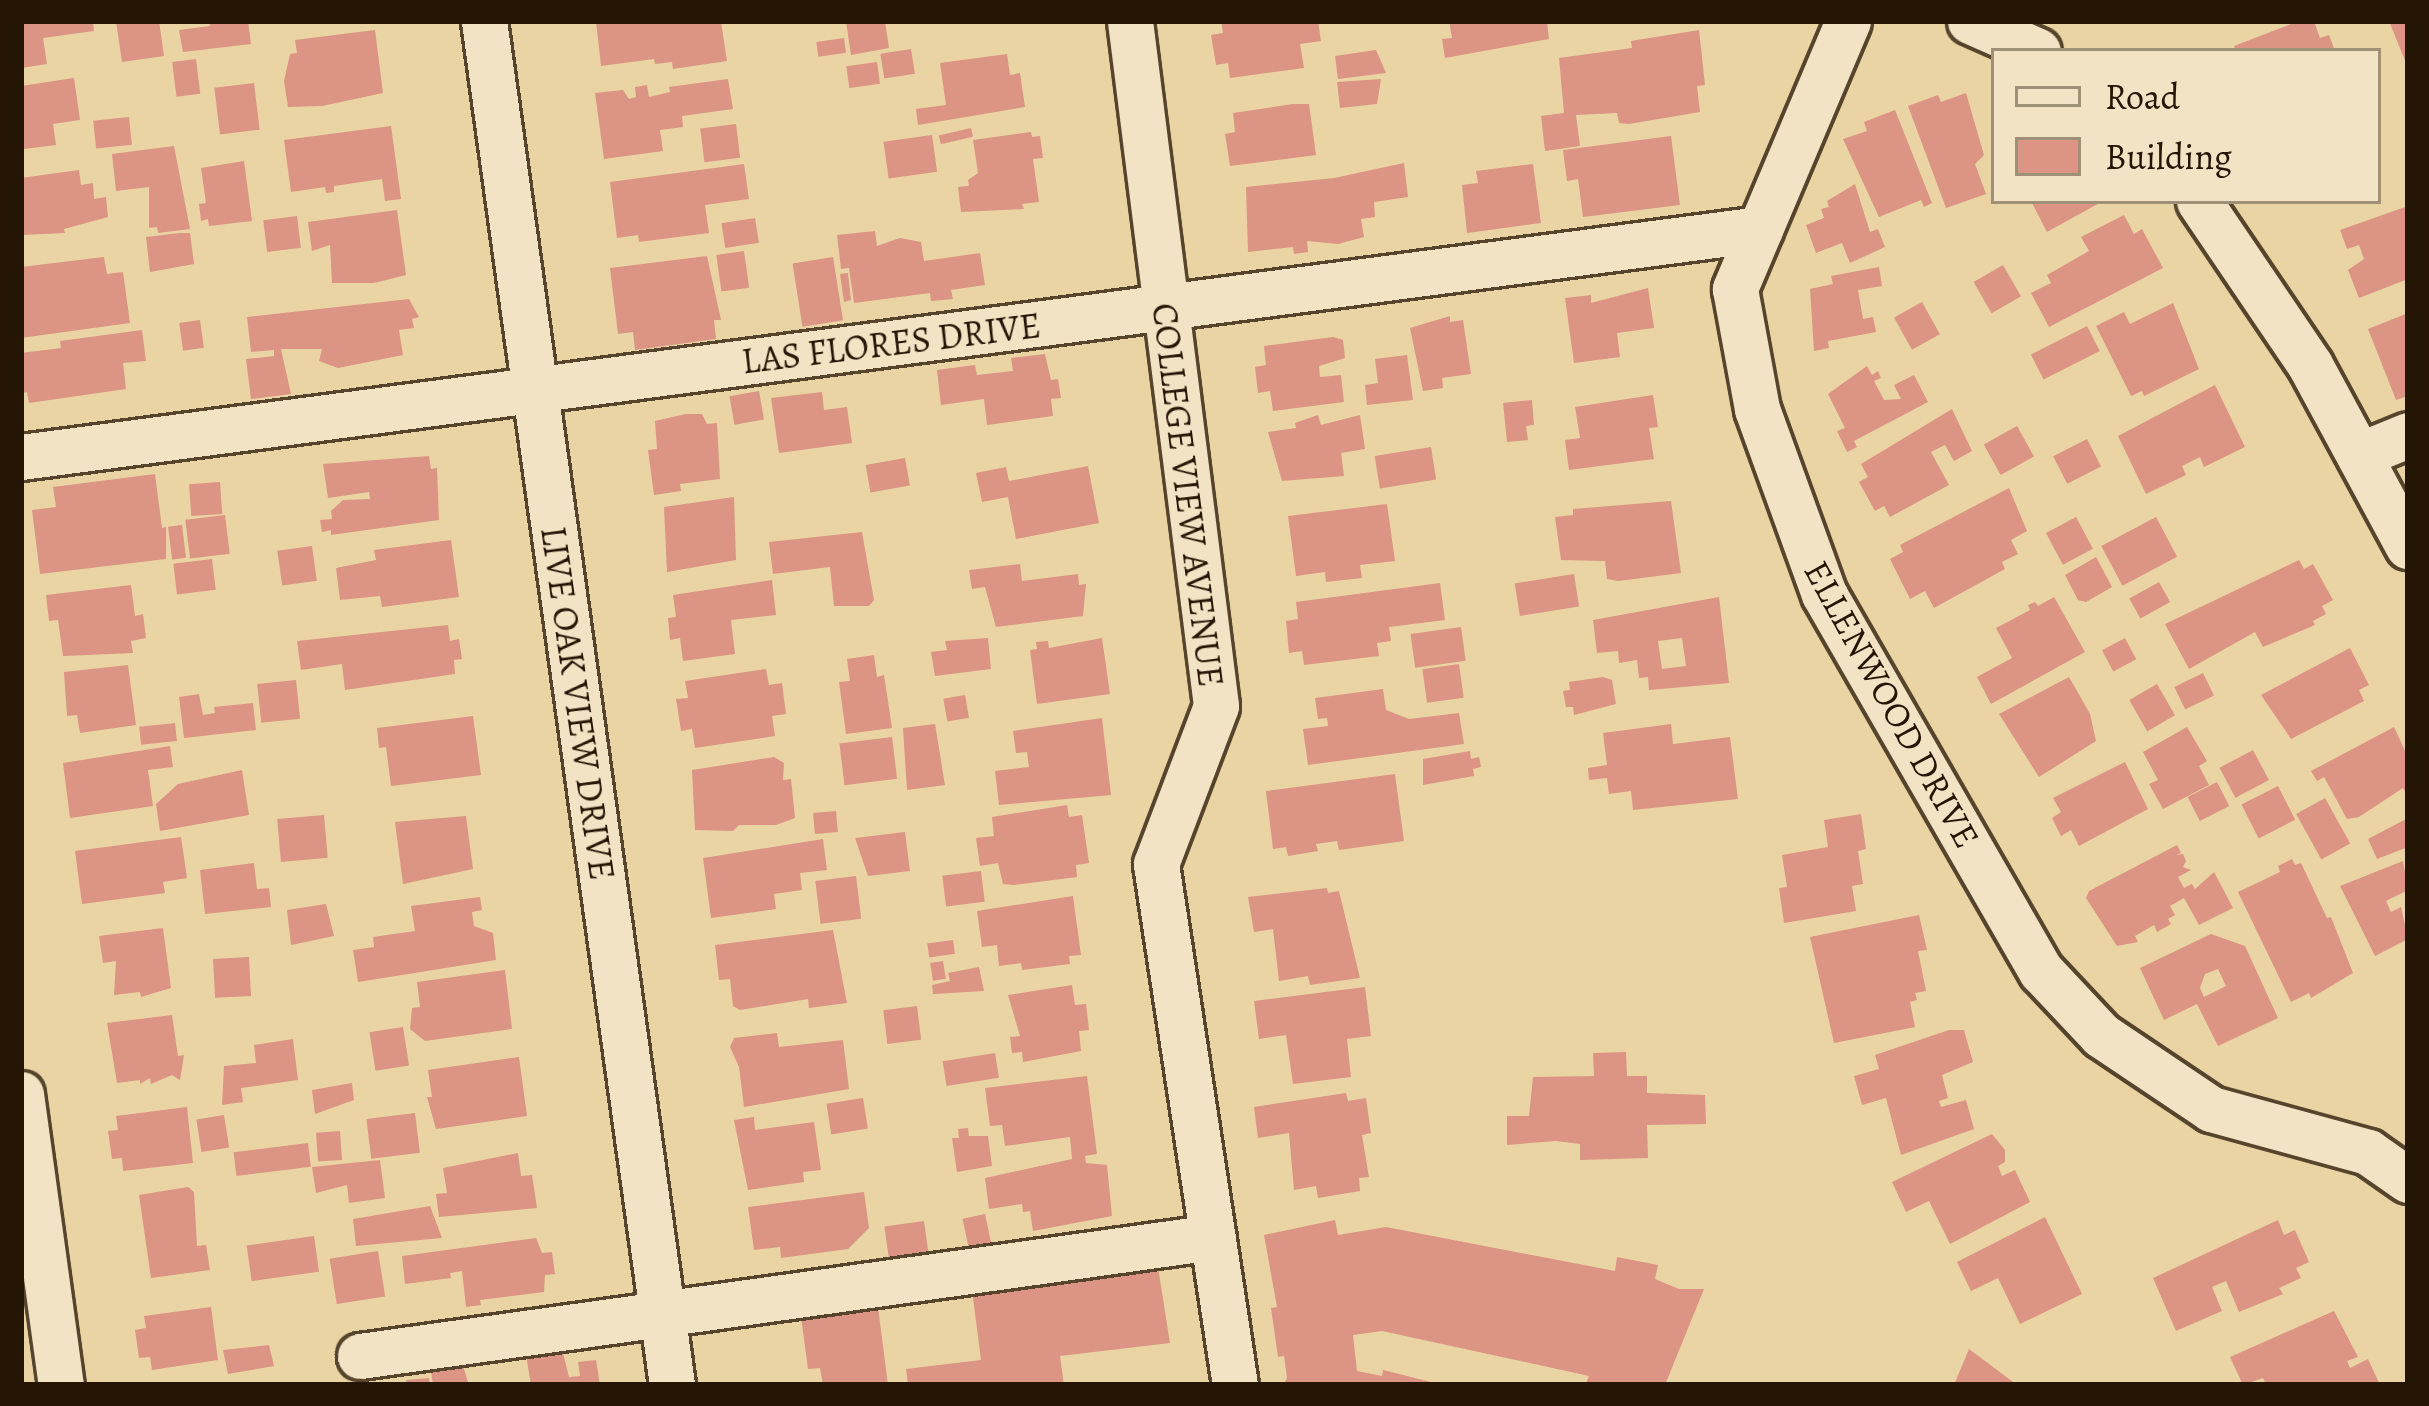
<!DOCTYPE html>
<html>
<head>
<meta charset="utf-8">
<style>
  body { margin:0 }
  #map { position:relative; width:2429px; height:1406px; overflow:hidden; background:#ead4a3; font-family:Alegreya,serif }
  div>[style] { position:absolute }
  .building>* { inset:0; background:#dc9484; transform-origin:0 0 }
  .roads { filter:drop-shadow(3px 0 #56452c) drop-shadow(-3px 0 #56452c) drop-shadow(0 3px #56452c) drop-shadow(0 -3px #56452c) }
  .minor>* { height:45px; margin:-22.5px; padding:0 22.5px; transform-origin:22.5px; border-radius:22.5px; background:#f1e3c3 }
  span { translate:-50% -50%; white-space:nowrap; text-align:center; line-height:1.15; -webkit-text-stroke:10px #f1e3c3; paint-order:stroke }
  .street-label { font-size:36px; color:#251505 }
  .frame { position:absolute; inset:0; border:24px solid #251505; pointer-events:none }
  .legend { position:absolute; left:1991px; top:48px; width:390px; height:156px; box-sizing:border-box; background:#f1e3c3; border:3px solid #9f9177; margin:0; padding:15px 21px; list-style:none; font-size:36px; color:#251505 }
  .legend li { display:flex; align-items:center; gap:24px; height:60px }
  .legend b { width:60px; border:3px solid #9f9177 }
</style>
</head>
<body>
<div id="map">
  <div class="building">
    <i style="clip-path:polygon(21px 21px,93px 21px,94px 31px,43px 38px,47px 64px,21px 68px)"></i>
    <i style="clip-path:polygon(116px 21px,159px 21px,164px 56px,122px 62px)"></i>
    <i style="clip-path:polygon(209px 21px,248px 21px,251px 44px,183px 52px,179px 30px,210px 26px)"></i>
    <i style="clip-path:polygon(596px 21px,721px 22px,727px 61px,673px 69px,672px 62px,655px 64px,654px 59px,601px 66px)"></i>
    <i style="clip-path:polygon(846px 21px,885px 21px,889px 48px,851px 55px)"></i>
    <i style="clip-path:polygon(1221px 21px,1318px 21px,1321px 41px,1300px 44px,1304px 68px,1230px 78px,1228px 63px,1216px 65px,1211px 35px,1223px 33px)"></i>
    <i style="clip-path:polygon(1449px 21px,1547px 21px,1549px 39px,1445px 58px,1442px 39px,1452px 38px)"></i>
    <i style="clip-path:polygon(2299px 21px,2314px 21px,2320px 38px,2329px 35px,2335px 51px,2236px 51px,2234px 46px)"></i>
    <i style="clip-path:polygon(2389px 21px,2408px 21px,2408px 68px)"></i>
    <i style="clip-path:polygon(375px 30px,383px 93px,322px 106px,288px 107px,284px 81px,290px 54px,297px 53px,295px 40px)"></i>
    <i style="clip-path:polygon(1699px 30px,1705px 85px,1697px 86px,1700px 112px,1629px 124px,1619px 123px,1617px 113px,1576px 115px,1580px 146px,1545px 151px,1541px 116px,1564px 113px,1559px 58px,1632px 48px,1631px 41px)"></i>
    <i style="left:844px;top:38px;width:15px;height:28px;rotate:82deg"></i>
    <i style="left:911px;top:49px;width:25px;height:31px;rotate:81deg"></i>
    <i style="clip-path:polygon(1376px 50px,1386px 73px,1338px 79px,1335px 56px)"></i>
    <i style="clip-path:polygon(1007px 54px,1010px 75px,1020px 73px,1025px 107px,918px 125px,916px 109px,946px 105px,940px 63px)"></i>
    <i style="left:196px;top:59px;width:35px;height:24px;rotate:83deg"></i>
    <i style="left:877px;top:62px;width:22px;height:31px;rotate:82deg"></i>
    <i style="clip-path:polygon(74px 78px,80px 120px,53px 124px,56px 145px,24px 149px,21px 86px)"></i>
    <i style="clip-path:polygon(728px 79px,733px 109px,682px 116px,683px 127px,660px 130px,663px 151px,604px 159px,595px 93px,623px 90px,629px 99px,636px 97px,635px 87px,647px 85px,649px 97px,670px 92px,669px 87px)"></i>
    <i style="clip-path:polygon(1381px 79px,1377px 104px,1340px 108px,1337px 82px)"></i>
    <i style="left:254px;top:83px;width:47px;height:40px;rotate:83deg"></i>
    <i style="clip-path:polygon(1966px 93px,1984px 155px,1975px 164px,1986px 194px,1946px 208px,1908px 106px,1938px 95px,1941px 102px)"></i>
    <i style="clip-path:polygon(1293px 104px,1309px 104px,1316px 155px,1230px 166px,1225px 134px,1235px 132px,1233px 113px)"></i>
    <i style="clip-path:polygon(1895px 110px,1932px 203px,1924px 207px,1921px 200px,1879px 217px,1843px 139px,1867px 131px,1864px 122px)"></i>
    <i style="left:129px;top:117px;width:28px;height:36px;rotate:84deg"></i>
    <i style="left:736px;top:124px;width:34px;height:36px;rotate:83deg"></i>
    <i style="clip-path:polygon(391px 126px,401px 199px,385px 201px,382px 179px,334px 186px,334px 192px,326px 193px,325px 187px,291px 192px,284px 140px)"></i>
    <i style="left:971px;top:128px;width:9px;height:33px;rotate:77deg"></i>
    <i style="clip-path:polygon(1031px 132px,1032px 137px,1040px 136px,1043px 158px,1033px 159px,1039px 202px,1022px 204px,1024px 209px,961px 212px,958px 187px,969px 186px,968px 180px,978px 173px,973px 140px)"></i>
    <i style="left:932px;top:135px;width:37px;height:49px;rotate:82deg"></i>
    <i style="clip-path:polygon(1671px 136px,1680px 205px,1583px 217px,1578px 179px,1567px 181px,1563px 150px)"></i>
    <i style="clip-path:polygon(174px 146px,190px 229px,158px 233px,157px 227px,149px 228px,149px 187px,116px 191px,112px 154px)"></i>
    <i style="clip-path:polygon(244px 161px,252px 221px,209px 226px,208px 219px,201px 221px,199px 204px,206px 203px,201px 168px)"></i>
    <i style="clip-path:polygon(1404px 163px,1408px 197px,1374px 202px,1375px 217px,1361px 219px,1364px 237px,1338px 244px,1307px 241px,1308px 252px,1294px 254px,1293px 247px,1248px 252px,1246px 187px,1334px 178px)"></i>
    <i style="clip-path:polygon(744px 164px,749px 199px,705px 205px,709px 233px,639px 242px,638px 235px,617px 238px,610px 182px)"></i>
    <i style="clip-path:polygon(1533px 164px,1541px 223px,1467px 233px,1462px 185px,1478px 183px,1476px 171px)"></i>
    <i style="clip-path:polygon(79px 170px,81px 185px,93px 183px,94px 199px,106px 197px,108px 217px,64px 229px,65px 233px,21px 235px,21px 178px)"></i>
    <i style="clip-path:polygon(1855px 184px,1870px 232px,1878px 229px,1885px 247px,1850px 263px,1842px 243px,1816px 253px,1806px 225px,1824px 218px,1821px 209px,1829px 207px,1827px 201px)"></i>
    <i style="clip-path:polygon(2031px 201px,2103px 201px,2047px 232px)"></i>
    <i style="clip-path:polygon(2408px 206px,2408px 279px,2359px 298px,2348px 270px,2364px 259px,2359px 245px,2347px 249px,2340px 230px)"></i>
    <i style="clip-path:polygon(397px 210px,406px 275px,374px 283px,332px 283px,330px 245px,312px 251px,308px 222px)"></i>
    <i style="clip-path:polygon(2124px 215px,2134px 234px,2142px 229px,2163px 268px,2049px 327px,2031px 293px,2051px 283px,2047px 275px,2089px 251px,2081px 237px)"></i>
    <i style="left:297px;top:216px;width:32px;height:34px;rotate:83deg"></i>
    <i style="left:755px;top:218px;width:25px;height:34px;rotate:81deg"></i>
    <i style="clip-path:polygon(875px 231px,877px 246px,900px 238px,921px 242px,924px 261px,980px 253px,985px 285px,951px 290px,953px 299px,931px 301px,930px 293px,854px 303px,849px 268px,841px 269px,837px 235px)"></i>
    <i style="clip-path:polygon(179px 233px,190px 233px,194px 264px,150px 272px,146px 237px)"></i>
    <i style="left:744px;top:251px;width:37px;height:28px;rotate:82deg"></i>
    <i style="clip-path:polygon(707px 256px,721px 320px,714px 320px,716px 339px,635px 350px,633px 332px,618px 334px,610px 268px)"></i>
    <i style="clip-path:polygon(104px 257px,107px 274px,123px 272px,130px 323px,21px 338px,21px 267px)"></i>
    <i style="left:833px;top:257px;width:64px;height:41px;rotate:81deg"></i>
    <i style="left:2003px;top:265px;width:36px;height:34px;rotate:60deg"></i>
    <i style="clip-path:polygon(1879px 267px,1882px 286px,1858px 290px,1863px 319px,1873px 317px,1876px 332px,1828px 341px,1829px 348px,1814px 351px,1810px 289px,1833px 284px,1831px 276px)"></i>
    <i style="clip-path:polygon(848px 273px,851px 300px,844px 302px,840px 274px)"></i>
    <i style="clip-path:polygon(1648px 288px,1654px 328px,1617px 333px,1620px 357px,1574px 363px,1565px 298px,1591px 295px,1591px 303px)"></i>
    <i style="clip-path:polygon(409px 299px,419px 317px,412px 319px,414px 328px,399px 330px,403px 355px,338px 368px,319px 361px,322px 349px,281px 349px,291px 394px,251px 399px,246px 359px,274px 356px,274px 350px,251px 352px,247px 317px)"></i>
    <i style="left:1922px;top:302px;width:37px;height:32px;rotate:61deg"></i>
    <i style="clip-path:polygon(2173px 303px,2199px 369px,2144px 396px,2142px 391px,2131px 396px,2096px 326px,2124px 312px,2130px 324px)"></i>
    <i style="clip-path:polygon(2408px 313px,2408px 396px,2396px 400px,2368px 329px)"></i>
    <i style="clip-path:polygon(1450px 316px,1450px 322px,1463px 320px,1471px 374px,1442px 378px,1443px 388px,1423px 391px,1410px 328px)"></i>
    <i style="left:200px;top:320px;width:28px;height:21px;rotate:82deg"></i>
    <i style="left:2087px;top:326px;width:28px;height:63px;rotate:63deg"></i>
    <i style="clip-path:polygon(142px 330px,146px 361px,123px 363px,126px 389px,29px 403px,27px 392px,23px 393px,21px 353px,61px 348px,60px 341px)"></i>
    <i style="clip-path:polygon(1333px 337px,1343px 340px,1345px 358px,1319px 366px,1320px 377px,1341px 375px,1344px 402px,1273px 411px,1270px 391px,1258px 393px,1255px 367px,1266px 365px,1264px 346px)"></i>
    <i style="clip-path:polygon(1045px 354px,1051px 380px,1058px 379px,1061px 398px,1051px 399px,1053px 416px,987px 425px,984px 399px,941px 405px,937px 370px,975px 365px,977px 375px,1013px 371px,1011px 358px)"></i>
    <i style="clip-path:polygon(1407px 355px,1413px 400px,1367px 405px,1365px 385px,1378px 383px,1375px 359px)"></i>
    <i style="clip-path:polygon(1867px 366px,1872px 375px,1878px 371px,1881px 378px,1874px 381px,1884px 400px,1901px 399px,1894px 385px,1914px 375px,1928px 402px,1854px 441px,1857px 447px,1847px 452px,1837px 431px,1845px 428px,1828px 394px)"></i>
    <i style="clip-path:polygon(2215px 385px,2245px 447px,2204px 467px,2200px 457px,2182px 466px,2186px 475px,2146px 494px,2118px 436px)"></i>
    <i style="left:759px;top:391px;width:29px;height:30px;rotate:80deg"></i>
    <i style="clip-path:polygon(822px 392px,824px 410px,847px 407px,852px 443px,779px 453px,771px 398px)"></i>
    <i style="clip-path:polygon(1653px 395px,1658px 427px,1649px 428px,1654px 459px,1569px 470px,1565px 440px,1580px 438px,1575px 407px)"></i>
    <i style="clip-path:polygon(1532px 400px,1534px 425px,1526px 426px,1528px 440px,1507px 442px,1503px 403px)"></i>
    <i style="clip-path:polygon(1952px 409px,1972px 451px,1954px 461px,1945px 445px,1931px 452px,1949px 485px,1890px 517px,1884px 506px,1875px 511px,1859px 482px,1868px 477px,1861px 464px)"></i>
    <i style="clip-path:polygon(686px 414px,702px 414px,707px 424px,717px 423px,720px 479px,680px 484px,681px 491px,654px 495px,648px 450px,657px 449px,655px 421px)"></i>
    <i style="clip-path:polygon(1318px 415px,1321px 425px,1360px 415px,1365px 449px,1341px 453px,1344px 476px,1282px 481px,1268px 432px,1296px 428px,1295px 423px)"></i>
    <i style="left:2017px;top:426px;width:35px;height:38px;rotate:61deg"></i>
    <i style="left:2087px;top:439px;width:31px;height:38px;rotate:63deg"></i>
    <i style="left:1431px;top:447px;width:33px;height:57px;rotate:81deg"></i>
    <i style="clip-path:polygon(429px 456px,431px 469px,437px 468px,439px 520px,331px 535px,331px 530px,322px 532px,320px 520px,332px 519px,331px 511px,343px 500px,370px 499px,369px 492px,328px 498px,323px 464px)"></i>
    <i style="left:905px;top:458px;width:28px;height:40px;rotate:80deg"></i>
    <i style="clip-path:polygon(1088px 466px,1099px 523px,1016px 539px,1008px 497px,982px 502px,976px 473px,1006px 467px,1009px 481px)"></i>
    <i style="clip-path:polygon(155px 474px,162px 528px,166px 527px,166px 559px,40px 574px,32px 510px,56px 507px,53px 487px)"></i>
    <i style="left:220px;top:482px;width:32px;height:31px;rotate:86deg"></i>
    <i style="clip-path:polygon(2009px 488px,2027px 531px,2011px 540px,2018px 554px,2002px 562px,2005px 569px,1934px 608px,1925px 591px,1910px 599px,1890px 559px,1903px 552px,1900px 545px)"></i>
    <i style="clip-path:polygon(734px 497px,736px 560px,667px 572px,664px 507px)"></i>
    <i style="clip-path:polygon(1671px 501px,1681px 573px,1618px 581px,1607px 579px,1605px 561px,1561px 560px,1555px 517px,1573px 515px,1573px 509px)"></i>
    <i style="clip-path:polygon(1387px 504px,1395px 561px,1360px 565px,1362px 578px,1326px 582px,1325px 572px,1296px 576px,1288px 516px)"></i>
    <i style="left:225px;top:515px;width:39px;height:40px;rotate:83deg"></i>
    <i style="left:2076px;top:517px;width:36px;height:34px;rotate:62deg"></i>
    <i style="left:2156px;top:517px;width:45px;height:62px;rotate:62deg"></i>
    <i style="left:182px;top:525px;width:33px;height:14px;rotate:83deg"></i>
    <i style="clip-path:polygon(862px 532px,874px 600px,869px 606px,834px 606px,830px 567px,773px 574px,769px 542px)"></i>
    <i style="clip-path:polygon(451px 540px,459px 597px,382px 607px,380px 596px,340px 600px,336px 568px,376px 560px,374px 550px)"></i>
    <i style="left:312px;top:546px;width:35px;height:35px;rotate:82deg"></i>
    <i style="clip-path:polygon(2096px 557px,2112px 587px,2086px 602px,2078px 600px,2065px 575px)"></i>
    <i style="left:212px;top:559px;width:31px;height:39px;rotate:83deg"></i>
    <i style="clip-path:polygon(2299px 560px,2304px 569px,2313px 564px,2333px 600px,2322px 606px,2326px 614px,2313px 621px,2315px 625px,2263px 647px,2255px 632px,2189px 669px,2165px 624px)"></i>
    <i style="clip-path:polygon(1020px 564px,1022px 581px,1078px 574px,1079px 585px,1086px 584px,1083px 616px,996px 627px,985px 587px,972px 589px,969px 570px)"></i>
    <i style="left:1574px;top:574px;width:33px;height:60px;rotate:81deg"></i>
    <i style="clip-path:polygon(772px 580px,776px 615px,731px 620px,735px 654px,683px 661px,680px 638px,670px 640px,668px 618px,676px 617px,673px 595px)"></i>
    <i style="left:2159px;top:582px;width:23px;height:34px;rotate:61deg"></i>
    <i style="clip-path:polygon(1440px 583px,1445px 620px,1389px 627px,1391px 641px,1377px 643px,1379px 656px,1304px 665px,1302px 651px,1289px 653px,1286px 621px,1298px 619px,1296px 602px)"></i>
    <i style="clip-path:polygon(131px 585px,135px 616px,143px 614px,146px 638px,131px 641px,133px 653px,63px 656px,58px 620px,49px 621px,46px 595px)"></i>
    <i style="clip-path:polygon(evenodd,1719px 597px,1729px 683px,1649px 690px,1648px 677px,1639px 678px,1637px 660px,1619px 663px,1618px 651px,1597px 653px,1593px 620px,1719px 597px,1682px 638px,1686px 666px,1662px 669px,1658px 641px,1682px 638px)"></i>
    <i style="clip-path:polygon(2054px 597px,2085px 652px,1991px 704px,1977px 677px,2012px 658px,1996px 628px,2030px 610px,2028px 605px,2035px 602px,2038px 606px)"></i>
    <i style="clip-path:polygon(448px 625px,450px 641px,459px 639px,462px 659px,454px 660px,455px 674px,345px 690px,342px 664px,301px 670px,297px 641px)"></i>
    <i style="left:1461px;top:627px;width:34px;height:51px;rotate:82deg"></i>
    <i style="clip-path:polygon(988px 638px,991px 669px,935px 676px,931px 652px,947px 650px,945px 641px)"></i>
    <i style="clip-path:polygon(1102px 638px,1110px 694px,1037px 704px,1030px 650px,1037px 649px,1036px 642px,1048px 641px,1049px 648px)"></i>
    <i style="left:2125px;top:638px;width:24px;height:26px;rotate:62deg"></i>
    <i style="clip-path:polygon(2350px 648px,2369px 685px,2359px 690px,2364px 701px,2291px 739px,2261px 695px)"></i>
    <i style="clip-path:polygon(874px 655px,877px 677px,884px 675px,892px 728px,846px 734px,839px 682px,850px 681px,847px 659px)"></i>
    <i style="left:1459px;top:664px;width:34px;height:37px;rotate:82deg"></i>
    <i style="clip-path:polygon(128px 665px,136px 725px,80px 733px,77px 715px,67px 716px,64px 672px)"></i>
    <i style="clip-path:polygon(766px 669px,769px 685px,782px 683px,786px 714px,772px 716px,775px 736px,695px 748px,692px 729px,681px 731px,676px 699px,688px 698px,685px 681px)"></i>
    <i style="left:2203px;top:673px;width:25px;height:32px;rotate:64deg"></i>
    <i style="clip-path:polygon(1603px 677px,1612px 680px,1616px 704px,1574px 715px,1573px 707px,1566px 707px,1563px 691px,1570px 690px,1569px 682px)"></i>
    <i style="clip-path:polygon(2069px 677px,2090px 714px,2096px 741px,2039px 777px,1999px 714px)"></i>
    <i style="left:296px;top:680px;width:39px;height:39px;rotate:84deg"></i>
    <i style="left:2157px;top:684px;width:36px;height:32px;rotate:60deg"></i>
    <i style="clip-path:polygon(1383px 689px,1386px 710px,1409px 719px,1459px 713px,1464px 744px,1308px 765px,1303px 729px,1328px 726px,1327px 718px,1318px 719px,1315px 698px)"></i>
    <i style="clip-path:polygon(199px 694px,203px 715px,215px 713px,214px 707px,253px 703px,256px 730px,184px 738px,179px 697px)"></i>
    <i style="left:965px;top:695px;width:23px;height:22px;rotate:80deg"></i>
    <i style="clip-path:polygon(473px 716px,481px 775px,391px 786px,386px 747px,379px 748px,377px 728px)"></i>
    <i style="clip-path:polygon(1102px 718px,1111px 795px,999px 805px,995px 771px,1029px 767px,1027px 752px,1016px 753px,1013px 731px)"></i>
    <i style="left:175px;top:723px;width:18px;height:36px;rotate:84deg"></i>
    <i style="clip-path:polygon(935px 724px,945px 785px,907px 790px,903px 728px)"></i>
    <i style="clip-path:polygon(1671px 724px,1673px 744px,1730px 737px,1738px 799px,1633px 810px,1631px 791px,1609px 794px,1607px 778px,1589px 780px,1588px 768px,1607px 765px,1603px 733px)"></i>
    <i style="clip-path:polygon(2187px 727px,2207px 761px,2199px 766px,2209px 785px,2163px 809px,2149px 784px,2158px 780px,2143px 752px)"></i>
    <i style="clip-path:polygon(2394px 727px,2408px 757px,2408px 797px,2403px 788px,2359px 817px,2347px 819px,2324px 777px,2317px 781px,2311px 771px)"></i>
    <i style="left:892px;top:737px;width:42px;height:53px;rotate:83deg"></i>
    <i style="clip-path:polygon(170px 746px,173px 767px,148px 770px,153px 806px,70px 818px,63px 763px)"></i>
    <i style="left:2253px;top:750px;width:34px;height:38px;rotate:62deg"></i>
    <i style="clip-path:polygon(1470px 751px,1471px 759px,1479px 757px,1481px 767px,1473px 769px,1474px 776px,1423px 785px,1423px 759px)"></i>
    <i style="clip-path:polygon(774px 757px,784px 763px,783px 780px,791px 779px,795px 818px,776px 825px,739px 825px,733px 831px,695px 830px,692px 770px)"></i>
    <i style="clip-path:polygon(2125px 762px,2148px 809px,2079px 846px,2071px 830px,2061px 836px,2052px 818px,2061px 812px,2053px 798px)"></i>
    <i style="clip-path:polygon(242px 770px,249px 815px,160px 831px,156px 804px,178px 784px)"></i>
    <i style="clip-path:polygon(1395px 774px,1404px 841px,1339px 850px,1337px 841px,1316px 844px,1318px 851px,1288px 856px,1286px 847px,1273px 849px,1266px 791px)"></i>
    <i style="left:2217px;top:782px;width:27px;height:33px;rotate:63deg"></i>
    <i style="left:2278px;top:786px;width:38px;height:41px;rotate:63deg"></i>
    <i style="left:2325px;top:798px;width:52px;height:33px;rotate:61deg"></i>
    <i style="clip-path:polygon(1067px 805px,1069px 817px,1082px 815px,1089px 863px,1076px 865px,1077px 877px,1014px 885px,1003px 884px,998px 863px,980px 866px,976px 838px,994px 836px,992px 817px)"></i>
    <i style="left:836px;top:811px;width:21px;height:23px;rotate:85deg"></i>
    <i style="clip-path:polygon(1861px 814px,1866px 849px,1858px 851px,1863px 884px,1852px 886px,1856px 911px,1784px 923px,1779px 888px,1787px 887px,1782px 855px,1828px 847px,1824px 820px)"></i>
    <i style="left:324px;top:815px;width:43px;height:47px;rotate:85deg"></i>
    <i style="clip-path:polygon(466px 816px,473px 869px,403px 884px,395px 822px)"></i>
    <i style="clip-path:polygon(2408px 818px,2408px 847px,2377px 859px,2368px 839px)"></i>
    <i style="clip-path:polygon(905px 832px,910px 871px,868px 876px,855px 838px)"></i>
    <i style="clip-path:polygon(181px 837px,187px 878px,163px 882px,165px 893px,82px 904px,75px 851px)"></i>
    <i style="clip-path:polygon(823px 839px,827px 870px,800px 873px,802px 890px,774px 894px,776px 909px,711px 918px,703px 858px)"></i>
    <i style="clip-path:polygon(2177px 845px,2181px 853px,2176px 855px,2183px 854px,2186px 861px,2183px 867px,2191px 870px,2178px 877px,2184px 888px,2192px 884px,2195px 889px,2214px 872px,2233px 908px,2199px 925px,2184px 898px,2170px 906px,2175px 915px,2168px 919px,2171px 924px,2157px 932px,2154px 925px,2135px 936px,2138px 942px,2117px 946px,2086px 898px,2089px 891px)"></i>
    <i style="clip-path:polygon(2292px 859px,2295px 865px,2301px 863px,2327px 918px,2331px 917px,2353px 973px,2311px 998px,2309px 993px,2291px 1002px,2238px 892px,2280px 872px,2278px 866px)"></i>
    <i style="clip-path:polygon(2403px 861px,2408px 890px,2386px 901px,2391px 912px,2401px 907px,2408px 939px,2375px 956px,2340px 886px)"></i>
    <i style="clip-path:polygon(254px 863px,257px 889px,269px 888px,271px 907px,205px 914px,200px 870px)"></i>
    <i style="left:981px;top:871px;width:31px;height:39px;rotate:83deg"></i>
    <i style="left:856px;top:876px;width:43px;height:41px;rotate:83deg"></i>
    <i style="clip-path:polygon(1327px 888px,1328px 893px,1339px 891px,1360px 978px,1310px 985px,1308px 976px,1279px 981px,1273px 929px,1254px 932px,1248px 897px)"></i>
    <i style="clip-path:polygon(1073px 896px,1081px 955px,1069px 956px,1070px 964px,1022px 970px,1021px 963px,999px 966px,997px 945px,982px 947px,977px 911px)"></i>
    <i style="clip-path:polygon(480px 897px,482px 910px,472px 912px,474px 926px,493px 933px,496px 960px,358px 982px,353px 950px,374px 947px,373px 937px,415px 931px,411px 906px)"></i>
    <i style="clip-path:polygon(326px 904px,334px 936px,291px 945px,287px 910px)"></i>
    <i style="clip-path:polygon(1919px 915px,1927px 950px,1918px 951px,1926px 991px,1915px 993px,1917px 1000px,1910px 1002px,1915px 1027px,1834px 1043px,1810px 937px)"></i>
    <i style="clip-path:polygon(163px 928px,171px 988px,141px 997px,140px 992px,114px 995px,116px 961px,103px 963px,99px 936px)"></i>
    <i style="clip-path:polygon(833px 930px,847px 1003px,809px 1008px,808px 999px,740px 1010px,733px 1006px,730px 979px,719px 980px,715px 945px)"></i>
    <i style="clip-path:polygon(evenodd,2211px 934px,2245px 946px,2278px 1018px,2218px 1046px,2197px 1004px,2164px 1020px,2140px 968px,2211px 934px,2218px 969px,2226px 986px,2204px 997px,2200px 988px,2205px 974px,2218px 969px)"></i>
    <i style="left:953px;top:940px;width:14px;height:26px;rotate:82deg"></i>
    <i style="left:249px;top:957px;width:39px;height:36px;rotate:87deg"></i>
    <i style="left:943px;top:961px;width:18px;height:13px;rotate:81deg"></i>
    <i style="clip-path:polygon(979px 967px,984px 991px,933px 994px,932px 985px,950px 981px,948px 973px)"></i>
    <i style="clip-path:polygon(505px 970px,512px 1029px,425px 1041px,410px 1029px,412px 1008px,420px 1007px,417px 982px)"></i>
    <i style="clip-path:polygon(1072px 985px,1075px 1005px,1086px 1004px,1089px 1030px,1079px 1031px,1081px 1051px,1023px 1062px,1022px 1052px,1012px 1053px,1010px 1037px,1020px 1036px,1008px 995px)"></i>
    <i style="clip-path:polygon(1365px 987px,1371px 1036px,1347px 1039px,1351px 1077px,1293px 1084px,1286px 1035px,1259px 1039px,1254px 1001px)"></i>
    <i style="left:917px;top:1006px;width:34px;height:34px;rotate:83deg"></i>
    <i style="clip-path:polygon(172px 1015px,178px 1056px,184px 1055px,180px 1080px,172px 1075px,151px 1084px,150px 1078px,140px 1084px,140px 1080px,117px 1083px,107px 1023px)"></i>
    <i style="left:403px;top:1027px;width:39px;height:34px;rotate:81deg"></i>
    <i style="clip-path:polygon(1949px 1030px,1964px 1030px,1973px 1062px,1942px 1075px,1948px 1098px,1939px 1101px,1941px 1107px,1966px 1100px,1974px 1129px,1901px 1155px,1886px 1098px,1862px 1105px,1854px 1076px,1879px 1069px,1875px 1055px)"></i>
    <i style="clip-path:polygon(777px 1033px,779px 1047px,843px 1040px,849px 1089px,744px 1107px,739px 1067px,730px 1047px,734px 1038px)"></i>
    <i style="clip-path:polygon(293px 1039px,298px 1080px,241px 1088px,243px 1102px,222px 1105px,224px 1066px,256px 1063px,254px 1045px)"></i>
    <i style="clip-path:polygon(1626px 1052px,1627px 1076px,1647px 1076px,1647px 1093px,1705px 1095px,1706px 1124px,1647px 1125px,1648px 1158px,1580px 1160px,1580px 1144px,1556px 1141px,1507px 1145px,1507px 1116px,1529px 1116px,1533px 1077px,1594px 1076px,1593px 1053px)"></i>
    <i style="left:995px;top:1053px;width:25px;height:53px;rotate:81deg"></i>
    <i style="clip-path:polygon(519px 1057px,527px 1116px,436px 1129px,427px 1097px,432px 1097px,428px 1070px)"></i>
    <i style="clip-path:polygon(1087px 1076px,1097px 1154px,1085px 1156px,1086px 1163px,1107px 1165px,1112px 1216px,1033px 1231px,1030px 1211px,1023px 1212px,1022px 1204px,989px 1209px,985px 1178px,1072px 1159px,1070px 1137px,1005px 1146px,1002px 1125px,990px 1126px,985px 1088px)"></i>
    <i style="clip-path:polygon(352px 1083px,354px 1100px,315px 1114px,312px 1090px)"></i>
    <i style="clip-path:polygon(1346px 1093px,1348px 1101px,1366px 1098px,1371px 1133px,1362px 1135px,1369px 1177px,1359px 1178px,1360px 1191px,1318px 1198px,1316px 1186px,1294px 1190px,1289px 1133px,1258px 1138px,1254px 1107px)"></i>
    <i style="left:863px;top:1098px;width:31px;height:37px;rotate:81deg"></i>
    <i style="clip-path:polygon(187px 1107px,193px 1163px,123px 1171px,122px 1158px,112px 1159px,108px 1131px,118px 1130px,116px 1116px)"></i>
    <i style="left:415px;top:1113px;width:40px;height:49px;rotate:83deg"></i>
    <i style="left:224px;top:1115px;width:33px;height:28px;rotate:81deg"></i>
    <i style="clip-path:polygon(754px 1117px,755px 1130px,814px 1122px,821px 1170px,803px 1172px,804px 1182px,748px 1190px,734px 1120px)"></i>
    <i style="clip-path:polygon(968px 1128px,969px 1136px,988px 1136px,992px 1166px,957px 1172px,952px 1138px,959px 1138px,958px 1129px)"></i>
    <i style="left:340px;top:1131px;width:29px;height:24px;rotate:86deg"></i>
    <i style="clip-path:polygon(1992px 1134px,2005px 1150px,2005px 1162px,1998px 1166px,2002px 1176px,2015px 1170px,2030px 1202px,1950px 1244px,1929px 1201px,1906px 1212px,1892px 1182px)"></i>
    <i style="left:308px;top:1143px;width:24px;height:75px;rotate:83deg"></i>
    <i style="clip-path:polygon(518px 1153px,521px 1176px,532px 1175px,537px 1208px,439px 1217px,436px 1194px,447px 1193px,443px 1168px)"></i>
    <i style="clip-path:polygon(380px 1160px,385px 1198px,349px 1203px,347px 1185px,316px 1193px,312px 1167px)"></i>
    <i style="clip-path:polygon(188px 1187px,194px 1192px,197px 1246px,206px 1245px,210px 1270px,151px 1278px,139px 1195px)"></i>
    <i style="clip-path:polygon(864px 1192px,869px 1228px,848px 1249px,781px 1258px,780px 1247px,754px 1250px,748px 1207px)"></i>
    <i style="clip-path:polygon(430px 1206px,442px 1238px,356px 1246px,353px 1219px)"></i>
    <i style="left:985px;top:1214px;width:40px;height:23px;rotate:78deg"></i>
    <i style="clip-path:polygon(2045px 1217px,2082px 1294px,2020px 1324px,1998px 1278px,1971px 1291px,1957px 1262px)"></i>
    <i style="clip-path:polygon(1335px 1220px,1338px 1235px,1386px 1227px,1615px 1271px,1617px 1257px,1658px 1265px,1655px 1279px,1679px 1289px,1704px 1289px,1665px 1385px,1585px 1385px,1589px 1376px,1382px 1331px,1353px 1335px,1357px 1371px,1382px 1376px,1383px 1370px,1443px 1385px,1283px 1385px,1287px 1378px,1284px 1356px,1278px 1357px,1271px 1308px,1277px 1307px,1264px 1235px)"></i>
    <i style="clip-path:polygon(2278px 1220px,2284px 1235px,2295px 1230px,2309px 1262px,2296px 1268px,2301px 1278px,2279px 1288px,2283px 1294px,2239px 1312px,2226px 1281px,2212px 1287px,2222px 1311px,2176px 1331px,2153px 1278px)"></i>
    <i style="left:924px;top:1221px;width:37px;height:40px;rotate:82deg"></i>
    <i style="left:314px;top:1236px;width:36px;height:68px;rotate:82deg"></i>
    <i style="clip-path:polygon(536px 1238px,542px 1253px,552px 1252px,555px 1274px,545px 1275px,544px 1292px,480px 1300px,481px 1305px,466px 1307px,462px 1271px,450px 1273px,451px 1278px,405px 1284px,402px 1256px)"></i>
    <i style="left:378px;top:1251px;width:46px;height:49px;rotate:81deg"></i>
    <i style="clip-path:polygon(1157px 1261px,1170px 1343px,1060px 1356px,1064px 1385px,908px 1385px,906px 1369px,981px 1360px,971px 1282px)"></i>
    <i style="clip-path:polygon(211px 1307px,218px 1360px,152px 1370px,150px 1357px,139px 1358px,135px 1330px,146px 1328px,144px 1316px)"></i>
    <i style="clip-path:polygon(878px 1307px,888px 1385px,823px 1385px,820px 1368px,808px 1369px,801px 1317px)"></i>
    <i style="clip-path:polygon(2334px 1311px,2358px 1357px,2347px 1361px,2350px 1368px,2368px 1359px,2380px 1385px,2266px 1385px,2263px 1378px,2243px 1385px,2230px 1357px)"></i>
    <i style="clip-path:polygon(558px 1333px,569px 1377px,580px 1376px,578px 1362px,596px 1360px,600px 1385px,531px 1385px,523px 1337px)"></i>
    <i style="clip-path:polygon(269px 1345px,274px 1366px,228px 1374px,223px 1350px)"></i>
    <i style="clip-path:polygon(1969px 1349px,2017px 1385px,1954px 1385px)"></i>
    <i style="clip-path:polygon(429px 1357px,461px 1360px,469px 1385px,433px 1385px)"></i>
    <i style="clip-path:polygon(429px 1378px,430px 1385px,407px 1385px,406px 1380px)"></i>
  </div>
  <div class="roads">
    <div class="minor">
      <i style="left:484px;top:21px;width:1377px;rotate:82.15deg"></i>
      <i style="left:1130px;top:21px;width:690px;rotate:82.84deg"></i>
      <i style="left:1216px;top:706px;width:169px;rotate:110.8deg"></i>
      <i style="left:1156px;top:864px;width:527px;rotate:81.38deg"></i>
      <i style="left:1848px;top:21px;width:291px;rotate:112.9deg"></i>
      <i style="left:1735px;top:289px;width:122px;rotate:79.6deg"></i>
      <i style="left:1757px;top:409px;width:197px;rotate:70.1deg"></i>
      <i style="left:1824px;top:594px;width:435px;rotate:60.1deg"></i>
      <i style="left:2041px;top:971px;width:88px;rotate:46.8deg"></i>
      <i style="left:2101px;top:1035px;width:133px;rotate:33.9deg"></i>
      <i style="left:2211px;top:1109px;width:163px;rotate:15.3deg"></i>
      <i style="left:2368px;top:1152px;width:49px;rotate:35deg"></i>
      <i style="left:1970px;top:21px;width:74px;rotate:23.8deg"></i>
      <i style="left:2199px;top:201px;width:198px;rotate:55.9deg"></i>
      <i style="left:2310px;top:365px;width:206px;rotate:61.6deg"></i>
      <i style="left:2359px;top:455px;width:53px;rotate:-22.2deg"></i>
      <i style="left:21px;top:457px;width:1754px;rotate:-7.47deg"></i>
      <i style="left:21px;top:1094px;width:294px;rotate:82.2deg"></i>
      <i style="left:360px;top:1356px;width:861px;rotate:-7.94deg"></i>
    </div>
  </div>
  <div class="street-label">
    <span style="left:891px;top:343px;rotate:-7deg">LAS FLORES DRIVE</span>
    <span style="left:1188px;top:495px;rotate:83deg">COLLEGE VIEW AVENUE</span>
    <span style="left:578px;top:703px;rotate:82deg">LIVE OAK VIEW DRIVE</span>
    <span style="left:1892px;top:704px;rotate:61deg">ELLENWOOD DRIVE</span>
  </div>
  <div class="frame"></div>
  <ul class="legend">
  <li><b style="height:15px;background:#f1e3c3"></b>Road</li>
  <li><b style="height:33px;background:#dc9484"></b>Building</li>
  </ul>
</div>
</body>
</html>
